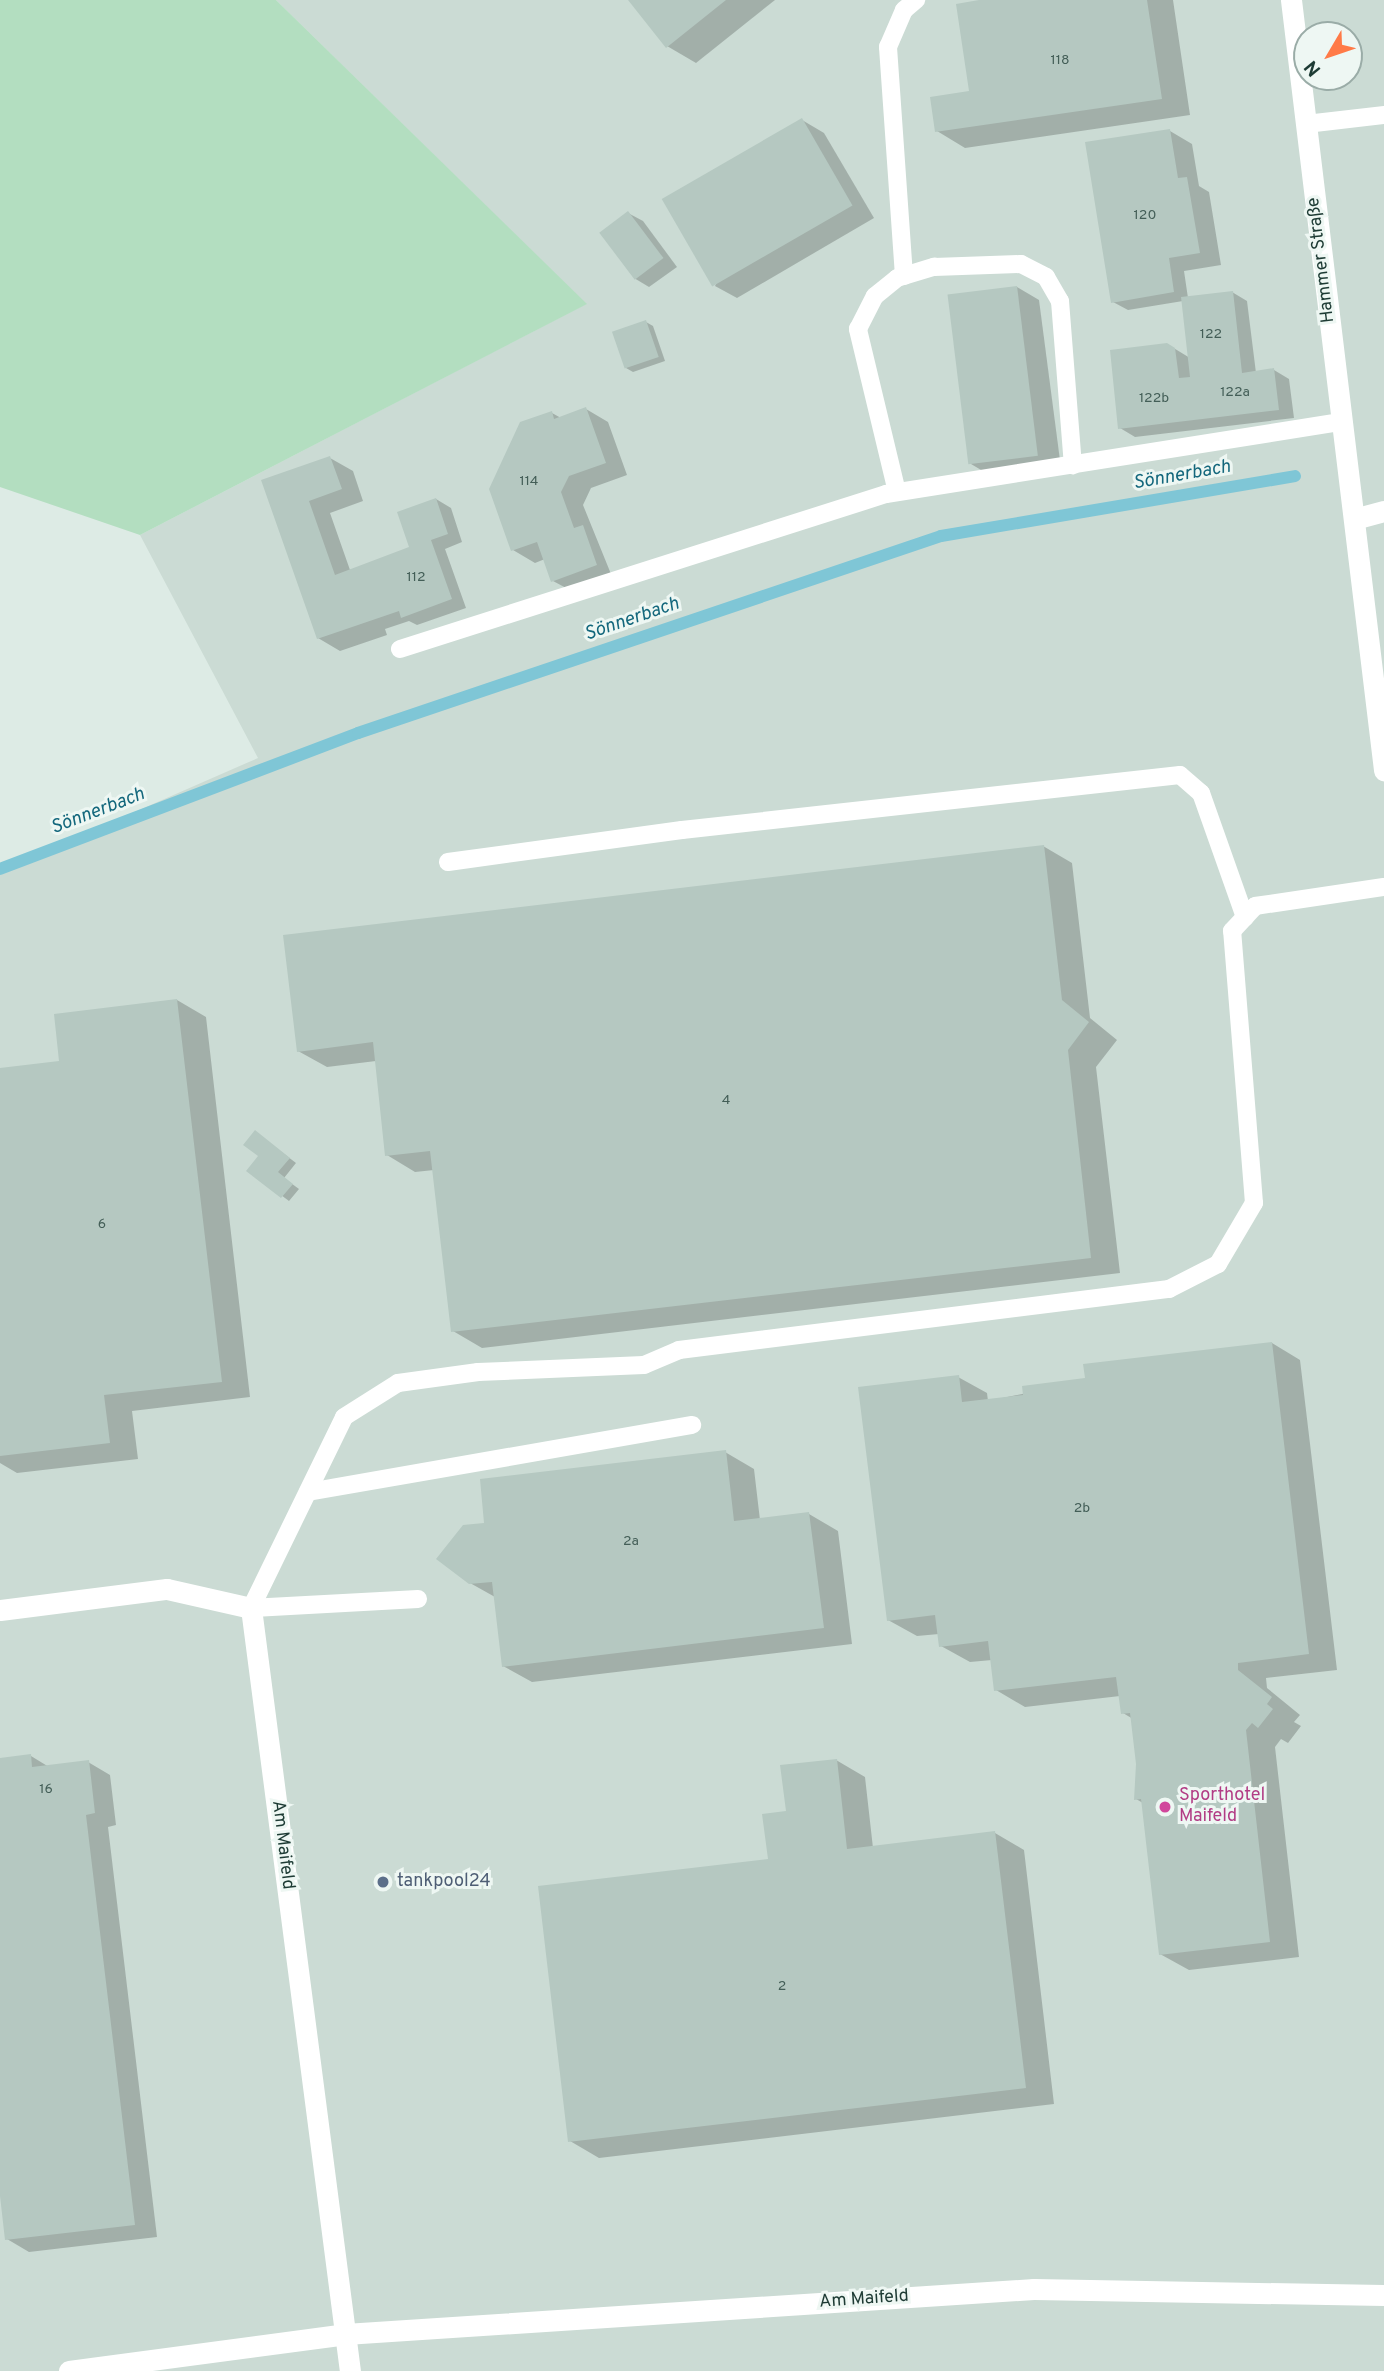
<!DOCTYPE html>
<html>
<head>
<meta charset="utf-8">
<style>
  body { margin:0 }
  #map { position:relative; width:1384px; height:2371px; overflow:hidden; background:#ddebe5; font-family:Overpass,sans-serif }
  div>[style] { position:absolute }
  .built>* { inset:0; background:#cbdbd4 }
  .green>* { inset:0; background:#b3dec0 }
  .shadow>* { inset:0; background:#0003 }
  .stream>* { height:12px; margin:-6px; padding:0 6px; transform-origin:6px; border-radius:6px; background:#7fc6d6 }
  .building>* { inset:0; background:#b5c8c1; transform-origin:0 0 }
  .service>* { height:18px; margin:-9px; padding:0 9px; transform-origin:9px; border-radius:9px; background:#fff }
  .minor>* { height:21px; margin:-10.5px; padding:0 10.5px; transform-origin:10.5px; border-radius:10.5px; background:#fff }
  .tertiary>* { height:21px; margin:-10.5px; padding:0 10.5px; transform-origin:10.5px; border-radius:10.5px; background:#fff }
  .dots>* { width:19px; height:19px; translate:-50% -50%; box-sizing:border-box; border:4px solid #eef7f3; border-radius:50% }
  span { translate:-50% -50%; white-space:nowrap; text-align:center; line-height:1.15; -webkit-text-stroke:6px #eef7f3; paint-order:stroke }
  .number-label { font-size:14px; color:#435e57 }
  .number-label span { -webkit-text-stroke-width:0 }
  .street-label { font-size:18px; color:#1d3b34 }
  .hotel-label { font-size:18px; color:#b23c85 }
  .left { translate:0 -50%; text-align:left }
  .service-label { font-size:18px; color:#4e5e75 }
  .water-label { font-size:19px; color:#13677c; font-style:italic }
  .north { position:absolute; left:1293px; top:21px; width:70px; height:70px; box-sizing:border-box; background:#eef7f3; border:2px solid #9aaca7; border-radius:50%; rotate:231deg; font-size:19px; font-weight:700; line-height:28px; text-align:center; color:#1d3b34 }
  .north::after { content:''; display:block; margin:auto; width:24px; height:32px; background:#ff7a47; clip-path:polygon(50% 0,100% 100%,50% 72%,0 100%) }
</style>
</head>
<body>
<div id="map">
  <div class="built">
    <i style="clip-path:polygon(evenodd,276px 0,1384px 0,1384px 2371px,0 2371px,0 871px,258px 758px,140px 535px,586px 304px,276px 0,1307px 35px,1349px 35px,1349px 77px,1307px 77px,1307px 35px)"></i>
  </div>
  <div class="green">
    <i style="clip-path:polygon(0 0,276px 0,587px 304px,140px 535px,0 487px)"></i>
  </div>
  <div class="shadow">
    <i style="clip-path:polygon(630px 0,775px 0,696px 63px,667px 46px)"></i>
    <i style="clip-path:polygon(990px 0,1173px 0,1190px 115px,965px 148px,937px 131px,971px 92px)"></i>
    <i style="clip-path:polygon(802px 120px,824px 133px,874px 218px,737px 298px,715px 286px)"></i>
    <i style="clip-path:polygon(1170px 131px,1192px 144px,1199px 186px,1209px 192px,1221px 265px,1184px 271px,1188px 298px,1232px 292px,1247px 301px,1256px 373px,1274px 370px,1289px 379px,1294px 418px,1135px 437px,1120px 428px,1167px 344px,1190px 358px,1183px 301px,1128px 310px,1113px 302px)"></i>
    <i style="clip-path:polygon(628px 213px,643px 221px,677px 267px,649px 287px,634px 278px)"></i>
    <i style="clip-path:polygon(1017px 287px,1039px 300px,1061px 468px,993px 477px,971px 464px)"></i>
    <i style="clip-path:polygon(646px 322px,653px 326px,665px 361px,633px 372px,626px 368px)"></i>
    <i style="clip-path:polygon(586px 409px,608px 422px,627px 475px,591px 488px,583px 505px,611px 574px,568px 589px,553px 581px,545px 559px,535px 563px,513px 550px,552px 413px,561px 418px)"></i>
    <i style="clip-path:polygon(330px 458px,353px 471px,363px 501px,330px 513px,350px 570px,412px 548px,436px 499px,451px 508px,462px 542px,445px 549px,466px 608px,417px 625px,409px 621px,385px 629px,387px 635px,340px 651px,318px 638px,263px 481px)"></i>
    <i style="clip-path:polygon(1043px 846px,1072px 863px,1090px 1018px,1117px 1040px,1096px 1067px,1120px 1273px,482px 1348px,453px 1331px,434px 1170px,415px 1172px,387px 1155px,376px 1061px,327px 1067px,298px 1051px)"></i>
    <i style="clip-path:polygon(177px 1000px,206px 1017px,250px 1397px,132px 1411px,138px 1459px,17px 1473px,0 1463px,0 1070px,61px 1062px)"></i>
    <i style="clip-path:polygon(262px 1137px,296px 1163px,284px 1178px,299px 1189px,289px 1201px,249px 1171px,260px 1156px)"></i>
    <i style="clip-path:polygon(1272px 1343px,1300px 1360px,1337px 1670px,1266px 1678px,1267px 1688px,1300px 1715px,1294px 1722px,1301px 1726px,1288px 1743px,1281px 1739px,1275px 1747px,1299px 1957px,1189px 1970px,1160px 1954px,1143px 1803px,1136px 1799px,1138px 1764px,1133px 1719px,1123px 1713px,1120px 1696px,1025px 1707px,996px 1690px,992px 1660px,970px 1662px,941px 1646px,939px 1634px,917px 1636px,888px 1620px,958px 1377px,987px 1393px,988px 1401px)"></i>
    <i style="clip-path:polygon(725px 1452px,754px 1469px,760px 1520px,809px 1514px,838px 1531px,852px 1644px,532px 1682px,503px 1666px,495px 1597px,470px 1583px,486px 1525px)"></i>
    <i style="clip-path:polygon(31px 1756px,49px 1767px,88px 1762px,110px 1775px,116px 1825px,108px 1827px,157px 2237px,29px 2252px,7px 2239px,0 2181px,0 1760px)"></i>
    <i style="clip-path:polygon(836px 1760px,865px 1777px,873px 1848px,995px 1833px,1024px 1850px,1054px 2104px,599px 2158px,570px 2141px,770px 1860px,788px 1813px)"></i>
  </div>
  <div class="stream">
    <i style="left:0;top:869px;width:383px;rotate:-20.8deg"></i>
    <i style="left:358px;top:733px;width:615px;rotate:-18.67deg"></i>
    <i style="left:941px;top:536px;width:359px;rotate:-9.6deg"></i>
  </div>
  <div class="building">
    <i style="clip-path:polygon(628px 0,726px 0,666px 48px)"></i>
    <i style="clip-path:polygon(979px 0,1147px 0,1162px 99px,935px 132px,930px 97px,969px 91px,956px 4px)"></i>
    <i style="left:802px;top:118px;width:101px;height:162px;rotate:60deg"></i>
    <i style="clip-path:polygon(1170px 129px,1178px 178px,1187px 177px,1200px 253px,1169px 258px,1174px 292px,1111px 303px,1085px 142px)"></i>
    <i style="left:628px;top:211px;width:59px;height:36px;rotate:53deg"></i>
    <i style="left:1017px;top:286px;width:171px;height:70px;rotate:83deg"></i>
    <i style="clip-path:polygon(1233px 291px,1242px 373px,1274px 368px,1279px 410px,1118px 429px,1110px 350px,1167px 343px,1175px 348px,1179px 378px,1190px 377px,1181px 297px)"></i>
    <i style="left:646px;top:320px;width:39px;height:36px;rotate:71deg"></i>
    <i style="clip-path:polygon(586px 407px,606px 463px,569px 476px,561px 492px,574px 528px,583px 525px,597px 565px,551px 582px,537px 542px,511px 551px,489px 489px,520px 422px,552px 411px,554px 419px)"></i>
    <i style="clip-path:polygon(330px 456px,342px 489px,309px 501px,335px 575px,409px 547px,397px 512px,436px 498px,448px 534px,431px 540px,452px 599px,401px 618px,399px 611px,317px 639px,261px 480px)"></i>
    <i style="clip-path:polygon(1044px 845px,1062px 1000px,1089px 1022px,1068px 1050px,1091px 1258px,451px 1332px,430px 1151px,385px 1156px,373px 1042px,297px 1052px,283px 935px)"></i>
    <i style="clip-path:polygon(177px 999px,222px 1382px,104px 1395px,110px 1443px,0 1456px,0 1068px,59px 1061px,54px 1014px)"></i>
    <i style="clip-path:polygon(255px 1130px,290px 1158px,278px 1172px,293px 1184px,281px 1198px,246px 1171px,258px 1156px,243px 1145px)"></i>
    <i style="clip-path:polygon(1272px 1342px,1309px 1654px,1238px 1663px,1238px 1670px,1272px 1697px,1267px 1704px,1273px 1709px,1258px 1728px,1252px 1723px,1246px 1730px,1270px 1942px,1159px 1955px,1141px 1799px,1134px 1800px,1136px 1764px,1130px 1713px,1121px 1714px,1116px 1677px,994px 1691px,988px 1641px,939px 1647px,935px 1615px,887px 1621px,858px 1387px,959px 1375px,962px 1402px,1023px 1395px,1022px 1386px,1085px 1378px,1083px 1364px)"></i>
    <i style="clip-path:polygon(726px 1450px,734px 1521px,809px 1512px,824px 1628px,502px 1667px,492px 1582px,469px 1584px,436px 1559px,463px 1525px,484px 1523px,480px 1479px)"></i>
    <i style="clip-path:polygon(31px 1754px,32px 1767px,89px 1760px,95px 1813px,86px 1815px,135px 2225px,5px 2240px,0 2196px,0 1758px)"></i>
    <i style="clip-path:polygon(837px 1759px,847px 1849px,995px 1831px,1026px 2088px,568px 2142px,538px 1886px,768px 1859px,762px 1814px,786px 1811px,780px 1765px)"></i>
  </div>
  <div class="service">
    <i style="left:1306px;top:124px;width:79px;rotate:-6.6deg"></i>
    <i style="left:904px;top:276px;width:230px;rotate:-94deg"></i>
    <i style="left:888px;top:47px;width:40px;rotate:-66.6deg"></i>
    <i style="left:904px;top:10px;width:16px;rotate:-40deg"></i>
    <i style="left:897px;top:492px;width:168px;rotate:-103.5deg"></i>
    <i style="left:858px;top:329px;width:37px;rotate:-63deg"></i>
    <i style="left:875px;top:296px;width:28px;rotate:-39deg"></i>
    <i style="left:897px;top:278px;width:39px;rotate:-17deg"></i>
    <i style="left:934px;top:267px;width:87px;rotate:-2deg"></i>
    <i style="left:1021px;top:264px;width:28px;rotate:27deg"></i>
    <i style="left:1046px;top:277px;width:28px;rotate:60deg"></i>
    <i style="left:1060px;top:301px;width:165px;rotate:85.5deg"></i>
    <i style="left:400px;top:649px;width:510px;rotate:-17.69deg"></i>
    <i style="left:886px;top:494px;width:462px;rotate:-9deg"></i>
    <i style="left:448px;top:862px;width:236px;rotate:-7.8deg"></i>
    <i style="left:682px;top:830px;width:501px;rotate:-6.3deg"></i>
    <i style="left:1180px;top:775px;width:28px;rotate:41deg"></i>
    <i style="left:1201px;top:793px;width:132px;rotate:70.5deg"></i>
    <i style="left:308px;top:1492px;width:390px;rotate:-9.9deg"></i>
    <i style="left:418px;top:1599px;width:167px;rotate:176.9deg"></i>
    <i style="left:251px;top:1608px;width:212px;rotate:-64deg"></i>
    <i style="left:344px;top:1417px;width:64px;rotate:-32.2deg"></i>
    <i style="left:398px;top:1383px;width:81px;rotate:-7.8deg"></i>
    <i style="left:478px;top:1372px;width:166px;rotate:-2.4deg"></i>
    <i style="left:644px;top:1365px;width:38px;rotate:-23deg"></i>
    <i style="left:679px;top:1350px;width:494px;rotate:-7.1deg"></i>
    <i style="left:1169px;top:1289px;width:55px;rotate:-27deg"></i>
    <i style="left:1218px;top:1264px;width:71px;rotate:-59.5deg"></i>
    <i style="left:1254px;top:1203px;width:273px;rotate:-94.6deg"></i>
    <i style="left:1232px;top:931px;width:34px;rotate:-47deg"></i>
    <i style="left:1255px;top:906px;width:130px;rotate:-8.4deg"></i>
  </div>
  <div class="minor">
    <i style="left:1291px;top:0;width:776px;rotate:83.11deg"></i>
    <i style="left:1354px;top:519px;width:31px;rotate:-15deg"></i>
    <i style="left:0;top:1610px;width:168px;rotate:-7.2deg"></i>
    <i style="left:167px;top:1589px;width:86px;rotate:12.7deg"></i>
    <i style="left:251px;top:1608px;width:769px;rotate:82.61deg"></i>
  </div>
  <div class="tertiary">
    <i style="left:69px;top:2371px;width:278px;rotate:-7.6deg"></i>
    <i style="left:345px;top:2334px;width:690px;rotate:-3.74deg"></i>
    <i style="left:1034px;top:2289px;width:350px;rotate:1deg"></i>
  </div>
  <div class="dots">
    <i style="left:1165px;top:1807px;background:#d1479c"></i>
    <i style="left:383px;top:1882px;background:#5c6f8a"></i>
  </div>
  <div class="number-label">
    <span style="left:1060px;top:61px">118</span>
    <span style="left:1145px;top:216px">120</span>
    <span style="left:1211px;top:335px">122</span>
    <span style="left:1235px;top:393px">122a</span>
    <span style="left:1154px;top:399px">122b</span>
    <span style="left:529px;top:482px">114</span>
    <span style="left:416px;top:578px">112</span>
    <span style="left:726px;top:1101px">4</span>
    <span style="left:102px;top:1225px">6</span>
    <span style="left:1082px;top:1509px">2b</span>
    <span style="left:631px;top:1542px">2a</span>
    <span style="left:46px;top:1790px">16</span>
    <span style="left:782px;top:1987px">2</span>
  </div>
  <div class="street-label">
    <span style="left:1322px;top:260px;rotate:-97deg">Hammer Straße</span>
    <span style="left:282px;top:1845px;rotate:83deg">Am Maifeld</span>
    <span style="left:864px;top:2300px;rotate:-4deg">Am Maifeld</span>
  </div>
  <div class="hotel-label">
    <span class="left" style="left:1179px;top:1807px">Sporthotel<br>Maifeld</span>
  </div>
  <div class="service-label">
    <span class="left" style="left:397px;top:1882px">tankpool24</span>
  </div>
  <div class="water-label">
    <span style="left:1182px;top:476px;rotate:-10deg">Sönnerbach</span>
    <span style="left:632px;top:620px;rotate:-19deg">Sönnerbach</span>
    <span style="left:98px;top:812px;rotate:-21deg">Sönnerbach</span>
  </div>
  <div class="north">N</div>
</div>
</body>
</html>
